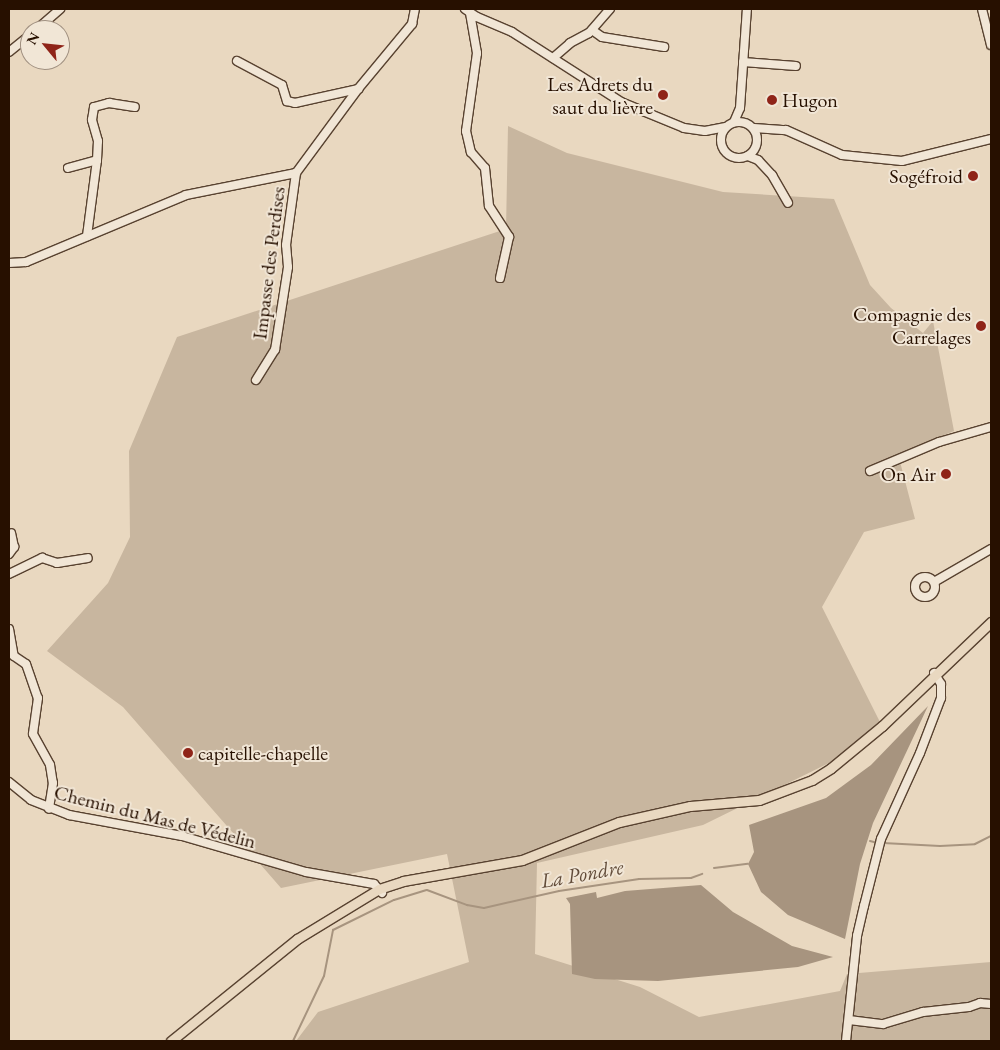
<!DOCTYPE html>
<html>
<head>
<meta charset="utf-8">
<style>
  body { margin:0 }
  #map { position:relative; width:1000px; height:1050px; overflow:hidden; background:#e9d8c0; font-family:"EB Garamond",serif }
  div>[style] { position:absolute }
  .green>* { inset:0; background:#c8b69f }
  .water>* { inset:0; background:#a7947f }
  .stream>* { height:2px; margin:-1px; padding:0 1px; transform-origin:1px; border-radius:1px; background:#a7947f }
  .roads { filter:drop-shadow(1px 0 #584230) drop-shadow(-1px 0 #584230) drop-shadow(0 1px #584230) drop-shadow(0 -1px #584230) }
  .minor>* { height:8px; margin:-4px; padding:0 4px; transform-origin:4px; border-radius:4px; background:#f1e6d6 }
  .minor>.ring { margin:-4px; padding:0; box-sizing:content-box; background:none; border:8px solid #f1e6d6; border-radius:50% }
  .major>* { height:9px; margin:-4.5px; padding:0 4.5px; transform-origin:4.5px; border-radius:4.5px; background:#e9d8c0 }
  .dots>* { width:14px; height:14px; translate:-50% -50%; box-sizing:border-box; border:2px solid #f1e6d6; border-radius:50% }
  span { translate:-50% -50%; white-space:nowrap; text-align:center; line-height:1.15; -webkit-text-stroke:4px #f1e6d6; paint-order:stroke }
  .poi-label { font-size:20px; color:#271000 }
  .right { translate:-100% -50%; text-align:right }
  .left { translate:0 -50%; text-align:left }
  .street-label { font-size:20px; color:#271000 }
  .water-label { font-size:21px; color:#614b39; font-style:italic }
  .frame { position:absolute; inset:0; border:10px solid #271000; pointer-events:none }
  .north { position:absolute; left:20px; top:20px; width:50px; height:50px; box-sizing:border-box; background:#f1e6d6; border:1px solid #a09080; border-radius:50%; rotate:298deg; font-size:14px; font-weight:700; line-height:20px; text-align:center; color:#271000 }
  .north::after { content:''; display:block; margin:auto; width:18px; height:22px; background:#8f2418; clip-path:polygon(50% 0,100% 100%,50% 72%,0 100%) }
</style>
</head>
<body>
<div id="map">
  <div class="green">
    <i style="clip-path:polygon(508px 126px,567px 153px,723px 192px,834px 199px,870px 285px,891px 308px,923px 333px,933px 321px,954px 431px,898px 454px,915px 519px,864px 532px,822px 607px,882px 726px,835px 760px,703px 825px,537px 863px,535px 954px,640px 987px,699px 1017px,840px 991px,847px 974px,991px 962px,991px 1041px,296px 1041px,318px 1012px,469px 962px,447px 854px,281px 888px,123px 707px,47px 651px,108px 583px,130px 537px,129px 451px,177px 337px,506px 229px)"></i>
  </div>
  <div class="water">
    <i style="clip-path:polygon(928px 706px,873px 823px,860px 864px,845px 939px,788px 915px,761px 892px,748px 864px,754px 852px,749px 825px,826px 798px,871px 765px)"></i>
    <i style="clip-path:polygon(701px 885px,733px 912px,792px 946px,833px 957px,798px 967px,658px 981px,595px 979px,572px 974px,570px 904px,566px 898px,596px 892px,597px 898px,625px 891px)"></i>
  </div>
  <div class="stream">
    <i style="left:870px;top:841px;width:8px;rotate:14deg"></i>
    <i style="left:883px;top:843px;width:57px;rotate:3deg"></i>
    <i style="left:940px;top:846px;width:35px;rotate:-3deg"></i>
    <i style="left:975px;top:844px;width:18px;rotate:-27deg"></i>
    <i style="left:714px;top:868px;width:34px;rotate:-7deg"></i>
    <i style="left:293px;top:1041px;width:72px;rotate:-64.5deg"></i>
    <i style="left:324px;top:976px;width:47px;rotate:-78.9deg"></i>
    <i style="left:333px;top:930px;width:68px;rotate:-26.2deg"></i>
    <i style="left:394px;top:900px;width:34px;rotate:-17deg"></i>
    <i style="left:427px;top:890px;width:43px;rotate:20.6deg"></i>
    <i style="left:467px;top:905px;width:17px;rotate:10deg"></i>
    <i style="left:484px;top:908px;width:77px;rotate:-12.8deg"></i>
    <i style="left:559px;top:891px;width:81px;rotate:-8.5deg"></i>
    <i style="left:639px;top:879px;width:52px;rotate:-1.1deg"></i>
    <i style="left:691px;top:878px;width:12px;rotate:-20deg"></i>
  </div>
  <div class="roads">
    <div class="minor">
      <i style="left:465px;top:9px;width:14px;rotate:34deg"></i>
      <i style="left:477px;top:17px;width:38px;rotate:23deg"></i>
      <i style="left:512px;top:32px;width:130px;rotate:32.7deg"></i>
      <i style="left:621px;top:102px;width:68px;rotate:22.4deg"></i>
      <i style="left:684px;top:128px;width:21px;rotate:8deg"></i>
      <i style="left:705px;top:131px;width:21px;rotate:-11deg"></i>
      <i style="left:982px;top:9px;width:37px;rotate:76deg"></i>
      <i style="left:470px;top:13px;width:41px;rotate:80.1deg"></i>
      <i style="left:477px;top:53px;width:79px;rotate:98deg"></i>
      <i style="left:466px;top:131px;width:22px;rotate:77deg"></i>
      <i style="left:471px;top:152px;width:21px;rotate:49deg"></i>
      <i style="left:485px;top:168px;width:38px;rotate:84deg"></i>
      <i style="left:489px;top:206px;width:37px;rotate:57deg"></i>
      <i style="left:509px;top:237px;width:42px;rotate:102.4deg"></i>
      <i style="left:36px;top:30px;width:32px;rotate:-41deg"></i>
      <i style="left:592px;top:30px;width:12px;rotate:35deg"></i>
      <i style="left:602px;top:37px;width:63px;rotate:9.2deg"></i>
      <i style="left:9px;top:52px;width:27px;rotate:-39deg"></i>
      <i style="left:553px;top:58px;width:23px;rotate:-41deg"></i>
      <i style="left:570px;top:43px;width:21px;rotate:-28deg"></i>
      <i style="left:589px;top:33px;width:32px;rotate:-49deg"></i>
      <i style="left:237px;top:61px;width:51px;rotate:28.1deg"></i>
      <i style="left:282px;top:85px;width:17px;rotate:73deg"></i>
      <i style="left:287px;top:101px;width:8px;rotate:14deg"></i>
      <i style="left:295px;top:103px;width:65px;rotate:-12.5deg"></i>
      <i style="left:743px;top:62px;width:53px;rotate:4.3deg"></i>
      <i class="ring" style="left:721px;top:122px;width:28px;height:28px"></i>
      <i style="left:734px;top:122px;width:15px;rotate:-67deg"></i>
      <i style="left:740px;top:108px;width:99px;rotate:-86deg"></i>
      <i style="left:754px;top:128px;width:32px;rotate:4deg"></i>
      <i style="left:786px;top:130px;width:61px;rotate:24.1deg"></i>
      <i style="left:842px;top:155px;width:60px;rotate:5.7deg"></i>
      <i style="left:902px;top:161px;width:92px;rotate:-13.9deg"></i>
      <i style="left:748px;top:156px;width:11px;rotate:22deg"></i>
      <i style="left:758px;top:160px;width:21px;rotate:47deg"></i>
      <i style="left:772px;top:175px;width:32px;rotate:60deg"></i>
      <i style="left:97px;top:160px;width:19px;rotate:-87deg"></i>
      <i style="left:98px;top:141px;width:22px;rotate:-106deg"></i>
      <i style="left:92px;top:120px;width:13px;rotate:-81deg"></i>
      <i style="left:94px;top:107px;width:16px;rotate:-15deg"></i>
      <i style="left:109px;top:103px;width:26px;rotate:9deg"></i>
      <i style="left:68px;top:168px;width:30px;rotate:-15deg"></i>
      <i style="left:97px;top:160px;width:77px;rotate:97.5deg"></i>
      <i style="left:9px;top:263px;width:17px;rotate:-3deg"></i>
      <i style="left:26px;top:262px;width:173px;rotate:-22.7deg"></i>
      <i style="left:186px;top:195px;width:112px;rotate:-11.3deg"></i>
      <i style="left:296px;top:173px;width:104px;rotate:-53.6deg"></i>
      <i style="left:358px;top:89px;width:85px;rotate:-50.3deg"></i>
      <i style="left:412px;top:24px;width:15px;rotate:-79deg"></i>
      <i style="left:256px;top:380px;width:36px;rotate:-58deg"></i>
      <i style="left:275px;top:350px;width:84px;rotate:-81.1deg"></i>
      <i style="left:288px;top:267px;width:22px;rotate:-95deg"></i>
      <i style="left:286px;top:245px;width:73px;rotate:-82.1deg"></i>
      <i style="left:870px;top:471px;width:75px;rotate:-22.8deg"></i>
      <i style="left:939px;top:442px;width:54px;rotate:-16.1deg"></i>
      <i style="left:9px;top:554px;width:9px;rotate:-54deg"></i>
      <i style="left:14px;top:547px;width:14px;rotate:-102deg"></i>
      <i style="left:9px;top:574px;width:37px;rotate:-26deg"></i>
      <i style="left:42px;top:558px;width:16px;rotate:18deg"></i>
      <i style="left:57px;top:563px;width:31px;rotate:-9deg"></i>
      <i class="ring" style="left:915px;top:577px;width:12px;height:12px"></i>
      <i style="left:934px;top:582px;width:66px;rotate:-30.1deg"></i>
      <i style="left:9px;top:629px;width:27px;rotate:80deg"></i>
      <i style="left:14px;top:656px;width:14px;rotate:34deg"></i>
      <i style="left:26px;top:664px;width:36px;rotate:71deg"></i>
      <i style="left:38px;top:698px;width:36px;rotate:98deg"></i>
      <i style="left:33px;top:734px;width:35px;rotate:61deg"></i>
      <i style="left:50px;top:765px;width:18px;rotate:81deg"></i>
      <i style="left:53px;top:783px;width:26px;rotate:99deg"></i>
      <i style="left:9px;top:782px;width:28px;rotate:39deg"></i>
      <i style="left:31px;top:800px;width:41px;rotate:21.5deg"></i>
      <i style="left:69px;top:815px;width:115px;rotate:10.5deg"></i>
      <i style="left:182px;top:836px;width:129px;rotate:16.2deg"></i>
      <i style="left:306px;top:872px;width:69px;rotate:10deg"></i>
      <i style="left:374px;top:884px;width:12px;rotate:48deg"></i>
      <i style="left:849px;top:1020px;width:34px;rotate:7deg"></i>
      <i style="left:883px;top:1024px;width:42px;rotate:-16.7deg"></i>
      <i style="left:923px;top:1012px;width:46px;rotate:-6.2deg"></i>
      <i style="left:969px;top:1007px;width:12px;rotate:-20deg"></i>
      <i style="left:980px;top:1003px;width:11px;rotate:5deg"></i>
      <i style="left:846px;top:1041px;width:106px;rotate:-84deg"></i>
      <i style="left:857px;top:936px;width:31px;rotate:-77deg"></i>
      <i style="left:864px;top:906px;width:69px;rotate:-75.8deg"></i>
      <i style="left:881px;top:839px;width:94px;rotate:-65.6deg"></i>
      <i style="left:920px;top:753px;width:59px;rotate:-69.1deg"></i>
      <i style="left:941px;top:698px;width:14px;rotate:-90deg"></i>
      <i style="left:941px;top:684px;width:13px;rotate:-122deg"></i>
    </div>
    <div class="major">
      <i style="left:171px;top:1041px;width:162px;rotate:-39deg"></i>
      <i style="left:297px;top:939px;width:96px;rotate:-31.4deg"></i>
      <i style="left:379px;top:889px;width:25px;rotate:-18deg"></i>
      <i style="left:403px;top:881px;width:121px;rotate:-10deg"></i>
      <i style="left:522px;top:860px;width:104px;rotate:-21.4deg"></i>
      <i style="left:619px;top:822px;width:73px;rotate:-12.7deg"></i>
      <i style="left:690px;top:806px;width:69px;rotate:-5deg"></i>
      <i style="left:759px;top:800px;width:57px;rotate:-20.7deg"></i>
      <i style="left:812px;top:780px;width:22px;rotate:-32deg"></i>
      <i style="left:831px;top:768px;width:66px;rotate:-39.5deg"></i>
      <i style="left:882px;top:726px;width:151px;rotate:-43.7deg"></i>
    </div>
  </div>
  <div class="dots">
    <i style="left:663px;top:95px;background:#8f2418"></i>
    <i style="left:772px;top:100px;background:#8f2418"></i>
    <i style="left:973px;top:176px;background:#8f2418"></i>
    <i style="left:981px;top:326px;background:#8f2418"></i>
    <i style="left:946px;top:474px;background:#8f2418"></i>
    <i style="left:188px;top:753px;background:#8f2418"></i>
  </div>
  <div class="poi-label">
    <span class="right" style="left:653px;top:96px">Les Adrets du<br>saut du lièvre</span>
    <span class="left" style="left:782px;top:100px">Hugon</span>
    <span class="right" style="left:963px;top:176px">Sogéfroid</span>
    <span class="right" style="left:971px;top:326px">Compagnie des<br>Carrelages</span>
    <span class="right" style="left:936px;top:474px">On Air</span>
    <span class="left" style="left:198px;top:753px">capitelle-chapelle</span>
  </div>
  <div class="street-label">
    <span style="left:269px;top:263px;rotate:-83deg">Impasse des Perdises</span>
    <span style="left:155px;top:817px;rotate:14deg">Chemin du Mas de Védelin</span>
  </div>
  <div class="water-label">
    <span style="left:582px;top:874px;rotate:-10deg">La Pondre</span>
  </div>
  <div class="frame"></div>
  <div class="north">N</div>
</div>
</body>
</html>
